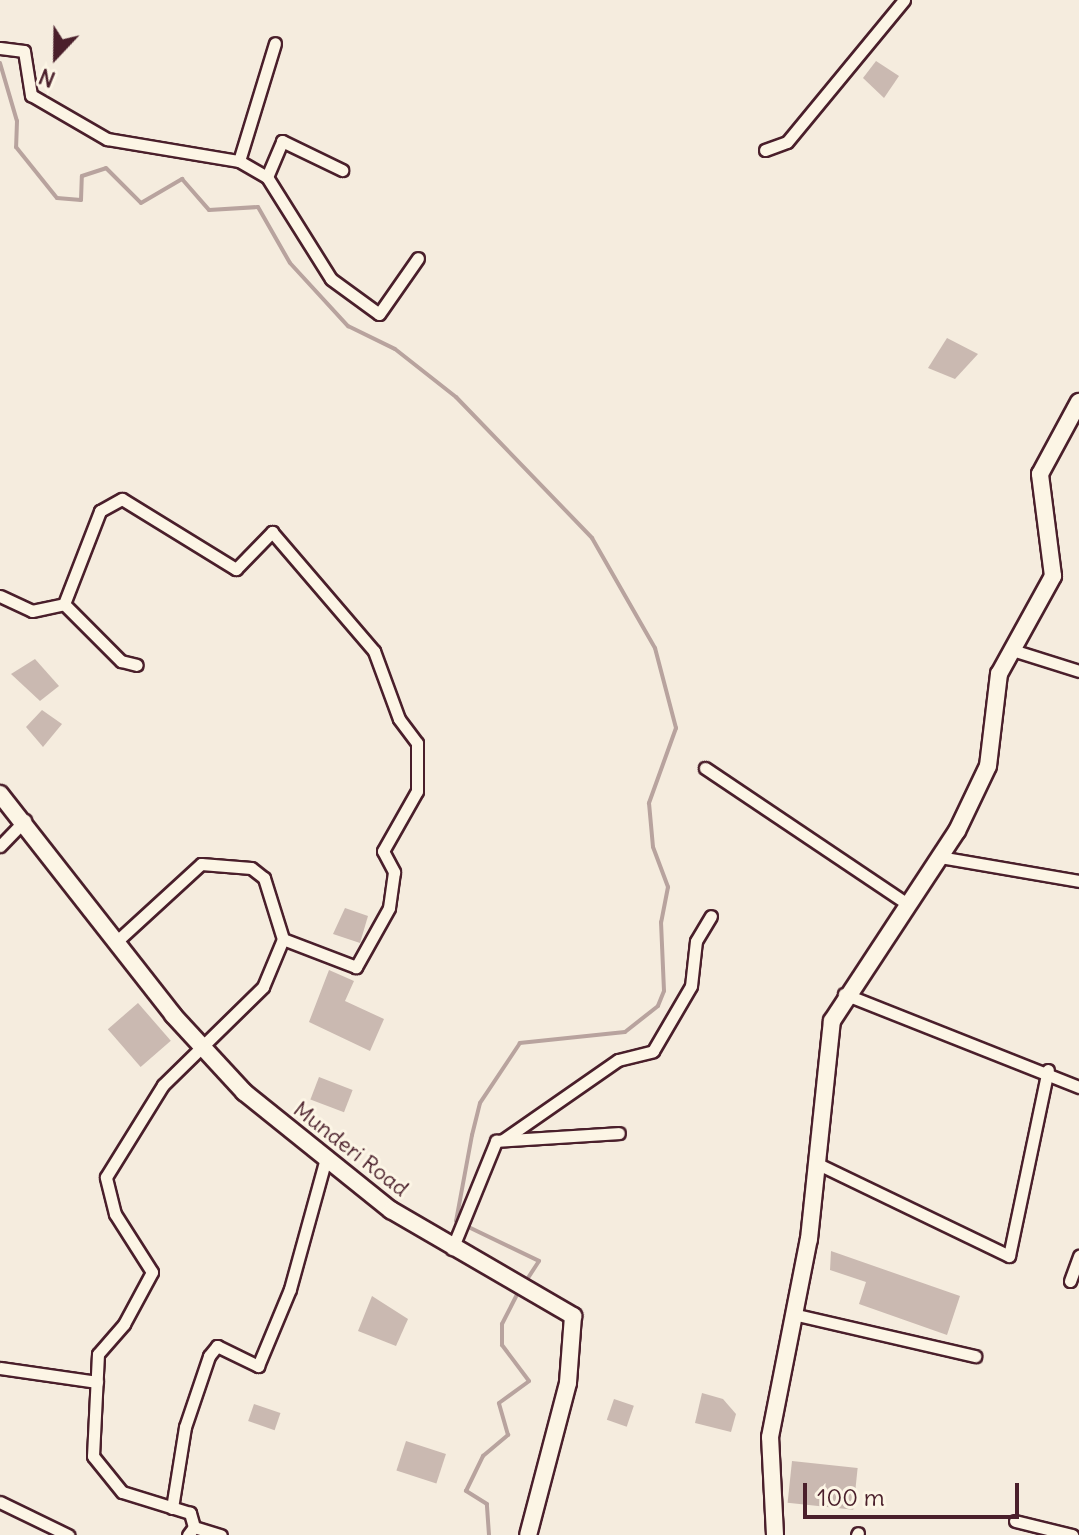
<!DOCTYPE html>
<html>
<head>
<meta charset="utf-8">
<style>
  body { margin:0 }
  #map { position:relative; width:1079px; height:1535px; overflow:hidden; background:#f5ecde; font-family:Delius,sans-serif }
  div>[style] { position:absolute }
  .stream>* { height:4px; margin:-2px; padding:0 2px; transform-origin:2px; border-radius:2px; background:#b8a39e }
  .building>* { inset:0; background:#cab9b1; transform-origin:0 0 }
  .roads { filter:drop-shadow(2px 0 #4a1f2b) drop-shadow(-2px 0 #4a1f2b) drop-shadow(0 2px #4a1f2b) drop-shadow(0 -2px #4a1f2b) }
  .street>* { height:11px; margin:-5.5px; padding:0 5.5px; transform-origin:5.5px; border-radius:5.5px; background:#fcf5e5 }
  .secondary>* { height:16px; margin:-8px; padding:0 8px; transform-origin:8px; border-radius:8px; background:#fcf5e5 }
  span { translate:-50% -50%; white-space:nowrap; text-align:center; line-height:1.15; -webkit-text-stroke:6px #fcf5e5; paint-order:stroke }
  .street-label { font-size:22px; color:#4a1f2b }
  .north { position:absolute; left:16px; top:16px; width:80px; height:80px; -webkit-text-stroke:6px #fcf5e5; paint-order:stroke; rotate:202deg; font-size:22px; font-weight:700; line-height:32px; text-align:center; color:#4a1f2b }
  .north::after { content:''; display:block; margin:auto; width:28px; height:36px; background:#4a1f2b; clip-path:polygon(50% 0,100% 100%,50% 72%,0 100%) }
  .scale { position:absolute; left:803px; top:1483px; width:216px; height:36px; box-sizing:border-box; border:4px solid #4a1f2b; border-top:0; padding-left:10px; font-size:24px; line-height:28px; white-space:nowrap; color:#4a1f2b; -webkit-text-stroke:6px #fcf5e5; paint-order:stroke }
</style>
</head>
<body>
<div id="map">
  <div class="stream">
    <i style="left:0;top:63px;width:60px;rotate:73.7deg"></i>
    <i style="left:17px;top:121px;width:26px;rotate:92deg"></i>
    <i style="left:16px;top:147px;width:65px;rotate:51.2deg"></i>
    <i style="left:57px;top:198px;width:24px;rotate:5deg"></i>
    <i style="left:81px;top:200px;width:24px;rotate:-88deg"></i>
    <i style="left:82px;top:176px;width:25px;rotate:-18deg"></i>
    <i style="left:106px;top:168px;width:49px;rotate:45deg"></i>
    <i style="left:141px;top:203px;width:48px;rotate:-30.3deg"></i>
    <i style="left:182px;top:179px;width:41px;rotate:48.9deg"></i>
    <i style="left:209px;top:210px;width:49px;rotate:-3.5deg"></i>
    <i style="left:258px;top:207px;width:64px;rotate:60.3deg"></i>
    <i style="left:290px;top:263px;width:86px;rotate:47.4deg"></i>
    <i style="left:348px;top:326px;width:52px;rotate:26.1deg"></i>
    <i style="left:395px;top:349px;width:78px;rotate:38.2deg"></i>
    <i style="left:456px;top:397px;width:196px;rotate:46deg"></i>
    <i style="left:592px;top:538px;width:127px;rotate:60.2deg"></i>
    <i style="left:655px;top:648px;width:83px;rotate:75.3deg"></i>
    <i style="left:676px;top:728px;width:80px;rotate:109.8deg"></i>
    <i style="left:649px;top:803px;width:44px;rotate:84.8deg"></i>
    <i style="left:653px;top:847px;width:43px;rotate:69.4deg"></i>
    <i style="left:668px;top:887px;width:36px;rotate:101deg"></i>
    <i style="left:661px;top:922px;width:69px;rotate:87.5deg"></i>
    <i style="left:664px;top:991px;width:16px;rotate:112deg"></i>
    <i style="left:658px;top:1006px;width:42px;rotate:141.8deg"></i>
    <i style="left:625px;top:1032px;width:106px;rotate:174deg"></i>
    <i style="left:520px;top:1043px;width:72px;rotate:123.7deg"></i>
    <i style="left:480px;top:1103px;width:33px;rotate:104deg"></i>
    <i style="left:472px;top:1135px;width:87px;rotate:100.5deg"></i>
    <i style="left:456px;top:1221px;width:92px;rotate:25.7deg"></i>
    <i style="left:539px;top:1261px;width:27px;rotate:123deg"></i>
    <i style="left:489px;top:1535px;width:31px;rotate:-94deg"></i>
    <i style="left:487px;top:1504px;width:25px;rotate:-148deg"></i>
    <i style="left:466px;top:1491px;width:39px;rotate:-64deg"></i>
    <i style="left:483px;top:1456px;width:33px;rotate:-40deg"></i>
    <i style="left:508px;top:1435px;width:33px;rotate:-106deg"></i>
    <i style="left:499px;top:1403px;width:37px;rotate:-36deg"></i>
    <i style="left:529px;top:1381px;width:45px;rotate:-126.9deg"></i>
    <i style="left:502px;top:1345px;width:21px;rotate:-90deg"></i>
    <i style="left:502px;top:1324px;width:37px;rotate:-63deg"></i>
  </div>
  <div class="building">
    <i style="clip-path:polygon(876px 61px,899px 76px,884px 98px,863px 78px)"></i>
    <i style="clip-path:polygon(947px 338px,978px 354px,955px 379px,928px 368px)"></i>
    <i style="clip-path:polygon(35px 659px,59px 686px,40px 701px,11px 674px)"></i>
    <i style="clip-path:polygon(42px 710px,62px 724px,43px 747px,26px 727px)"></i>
    <i style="clip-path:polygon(345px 908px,368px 916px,360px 943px,333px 934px)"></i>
    <i style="clip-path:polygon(329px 970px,354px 981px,345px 1001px,384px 1019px,370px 1051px,309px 1022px)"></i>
    <i style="left:138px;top:1003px;width:50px;height:40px;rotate:49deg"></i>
    <i style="left:319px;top:1077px;width:36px;height:24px;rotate:21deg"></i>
    <i style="clip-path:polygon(831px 1251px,960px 1296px,947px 1335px,859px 1304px,866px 1282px,830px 1270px)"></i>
    <i style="clip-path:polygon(372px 1296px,408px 1319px,396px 1346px,358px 1331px)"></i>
    <i style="clip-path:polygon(702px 1393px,723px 1399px,736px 1414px,731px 1432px,695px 1423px)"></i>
    <i style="left:614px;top:1399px;width:21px;height:22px;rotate:19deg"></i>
    <i style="left:254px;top:1404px;width:28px;height:18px;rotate:19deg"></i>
    <i style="left:406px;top:1441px;width:42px;height:31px;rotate:18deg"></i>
    <i style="left:792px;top:1461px;width:66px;height:42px;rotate:6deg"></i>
  </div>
  <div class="roads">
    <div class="street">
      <i style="left:0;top:48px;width:24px;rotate:7deg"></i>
      <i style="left:24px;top:51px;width:45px;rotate:81deg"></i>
      <i style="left:31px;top:95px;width:88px;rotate:30.1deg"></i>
      <i style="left:107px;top:139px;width:134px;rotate:9.5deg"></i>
      <i style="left:239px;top:161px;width:32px;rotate:30deg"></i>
      <i style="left:267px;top:177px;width:120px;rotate:57.9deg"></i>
      <i style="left:331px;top:279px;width:59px;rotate:36.1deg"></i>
      <i style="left:379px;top:314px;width:68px;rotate:-55.1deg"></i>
      <i style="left:765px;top:150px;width:23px;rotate:-20deg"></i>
      <i style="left:787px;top:142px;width:184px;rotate:-50.5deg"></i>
      <i style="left:239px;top:161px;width:123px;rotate:-73deg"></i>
      <i style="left:267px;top:177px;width:39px;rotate:-67deg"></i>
      <i style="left:282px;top:141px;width:67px;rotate:25.8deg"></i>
      <i style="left:0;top:596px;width:35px;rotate:25deg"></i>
      <i style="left:32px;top:611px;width:33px;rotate:-12deg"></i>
      <i style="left:64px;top:604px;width:100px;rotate:-68.8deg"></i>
      <i style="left:100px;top:511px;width:25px;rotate:-29deg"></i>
      <i style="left:122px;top:499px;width:134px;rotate:31.6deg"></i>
      <i style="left:236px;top:569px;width:52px;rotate:-45.8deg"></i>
      <i style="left:272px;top:532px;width:157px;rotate:49.4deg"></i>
      <i style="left:374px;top:651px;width:72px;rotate:69.8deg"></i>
      <i style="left:399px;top:719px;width:30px;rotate:53deg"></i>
      <i style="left:417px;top:743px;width:48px;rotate:90deg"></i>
      <i style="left:417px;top:791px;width:69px;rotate:119.5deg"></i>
      <i style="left:383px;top:851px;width:24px;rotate:62deg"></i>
      <i style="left:394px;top:872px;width:36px;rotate:98deg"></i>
      <i style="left:389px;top:908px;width:68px;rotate:119.2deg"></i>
      <i style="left:356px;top:967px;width:78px;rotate:-159deg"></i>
      <i style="left:283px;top:939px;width:64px;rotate:-107.3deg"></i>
      <i style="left:264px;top:878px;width:16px;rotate:-142deg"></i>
      <i style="left:251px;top:868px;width:50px;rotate:-175.4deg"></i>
      <i style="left:201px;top:864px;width:113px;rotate:137.5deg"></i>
      <i style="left:64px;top:604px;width:81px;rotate:45deg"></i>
      <i style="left:121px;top:661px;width:16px;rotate:14deg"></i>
      <i style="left:1012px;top:650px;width:70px;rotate:17.4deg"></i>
      <i style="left:705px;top:768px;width:242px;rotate:33.9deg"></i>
      <i style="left:0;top:846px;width:36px;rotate:-46deg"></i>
      <i style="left:940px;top:857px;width:141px;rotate:9.8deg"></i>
      <i style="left:844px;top:994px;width:253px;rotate:21.6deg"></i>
      <i style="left:503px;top:1140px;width:140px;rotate:-34.8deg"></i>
      <i style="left:618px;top:1060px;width:36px;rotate:-14deg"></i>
      <i style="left:653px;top:1051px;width:75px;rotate:-59.7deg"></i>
      <i style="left:691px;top:986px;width:45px;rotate:-83.7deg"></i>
      <i style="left:696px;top:941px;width:29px;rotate:-59deg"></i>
      <i style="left:816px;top:1163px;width:214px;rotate:25.7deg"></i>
      <i style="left:1009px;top:1256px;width:190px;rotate:-78.2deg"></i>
      <i style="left:452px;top:1249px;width:117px;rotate:-67.8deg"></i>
      <i style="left:496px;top:1141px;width:123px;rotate:-3.7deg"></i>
      <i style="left:1070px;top:1281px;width:27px;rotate:-70deg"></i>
      <i style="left:797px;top:1315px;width:183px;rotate:13deg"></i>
      <i style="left:0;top:1368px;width:98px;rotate:8.2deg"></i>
      <i style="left:0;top:1502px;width:76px;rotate:25.9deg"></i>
      <i style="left:172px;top:1508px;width:82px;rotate:-80.9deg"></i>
      <i style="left:185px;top:1427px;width:75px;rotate:-71.3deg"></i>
      <i style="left:209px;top:1356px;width:13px;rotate:-51deg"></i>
      <i style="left:217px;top:1346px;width:46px;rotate:26deg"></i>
      <i style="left:258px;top:1366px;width:83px;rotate:-67.4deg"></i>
      <i style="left:290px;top:1289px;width:136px;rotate:-74.6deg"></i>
      <i style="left:1015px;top:1521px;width:59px;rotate:13.8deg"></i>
      <i style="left:194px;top:1527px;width:28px;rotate:17deg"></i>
      <i style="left:188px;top:1535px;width:10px;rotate:-53deg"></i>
      <i style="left:194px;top:1527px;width:15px;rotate:-106deg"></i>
      <i style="left:190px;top:1513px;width:71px;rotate:-162.8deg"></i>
      <i style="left:122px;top:1492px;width:46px;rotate:-128.9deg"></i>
      <i style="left:93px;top:1456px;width:102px;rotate:-87.2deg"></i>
      <i style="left:98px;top:1354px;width:40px;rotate:-49deg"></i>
      <i style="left:124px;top:1324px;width:59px;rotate:-61.7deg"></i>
      <i style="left:152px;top:1272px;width:69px;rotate:-122.5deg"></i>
      <i style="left:115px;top:1214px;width:38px;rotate:-104deg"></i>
      <i style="left:106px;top:1177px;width:108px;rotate:-58.2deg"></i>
      <i style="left:163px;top:1085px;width:140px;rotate:-44.4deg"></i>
      <i style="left:263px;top:987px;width:52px;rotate:-67.4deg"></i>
      <i style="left:857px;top:1535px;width:2px;rotate:-63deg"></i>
    </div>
    <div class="secondary">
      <i style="left:0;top:794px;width:281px;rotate:51.9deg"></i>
      <i style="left:173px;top:1015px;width:105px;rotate:47.3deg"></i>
      <i style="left:244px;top:1092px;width:189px;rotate:38.8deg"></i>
      <i style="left:391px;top:1210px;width:211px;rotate:30.2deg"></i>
      <i style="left:573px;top:1316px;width:67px;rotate:94.3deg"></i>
      <i style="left:568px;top:1383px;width:157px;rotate:104.7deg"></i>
      <i style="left:775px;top:1535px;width:98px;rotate:-92.9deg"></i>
      <i style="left:770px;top:1437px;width:202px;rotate:-78.9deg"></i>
      <i style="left:809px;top:1239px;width:219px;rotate:-84deg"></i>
      <i style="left:832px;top:1021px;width:227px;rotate:-56.7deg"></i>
      <i style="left:957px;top:831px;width:72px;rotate:-64.5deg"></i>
      <i style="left:988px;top:766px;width:93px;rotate:-83.2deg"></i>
      <i style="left:999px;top:674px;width:112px;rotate:-61.1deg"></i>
      <i style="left:1053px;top:576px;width:103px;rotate:-97.3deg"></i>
      <i style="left:1040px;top:474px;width:82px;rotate:-61.6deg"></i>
    </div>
  </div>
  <div class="street-label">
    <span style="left:351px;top:1149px;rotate:38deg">Munderi Road</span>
  </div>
  <div class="north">N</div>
  <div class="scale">100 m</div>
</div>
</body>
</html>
